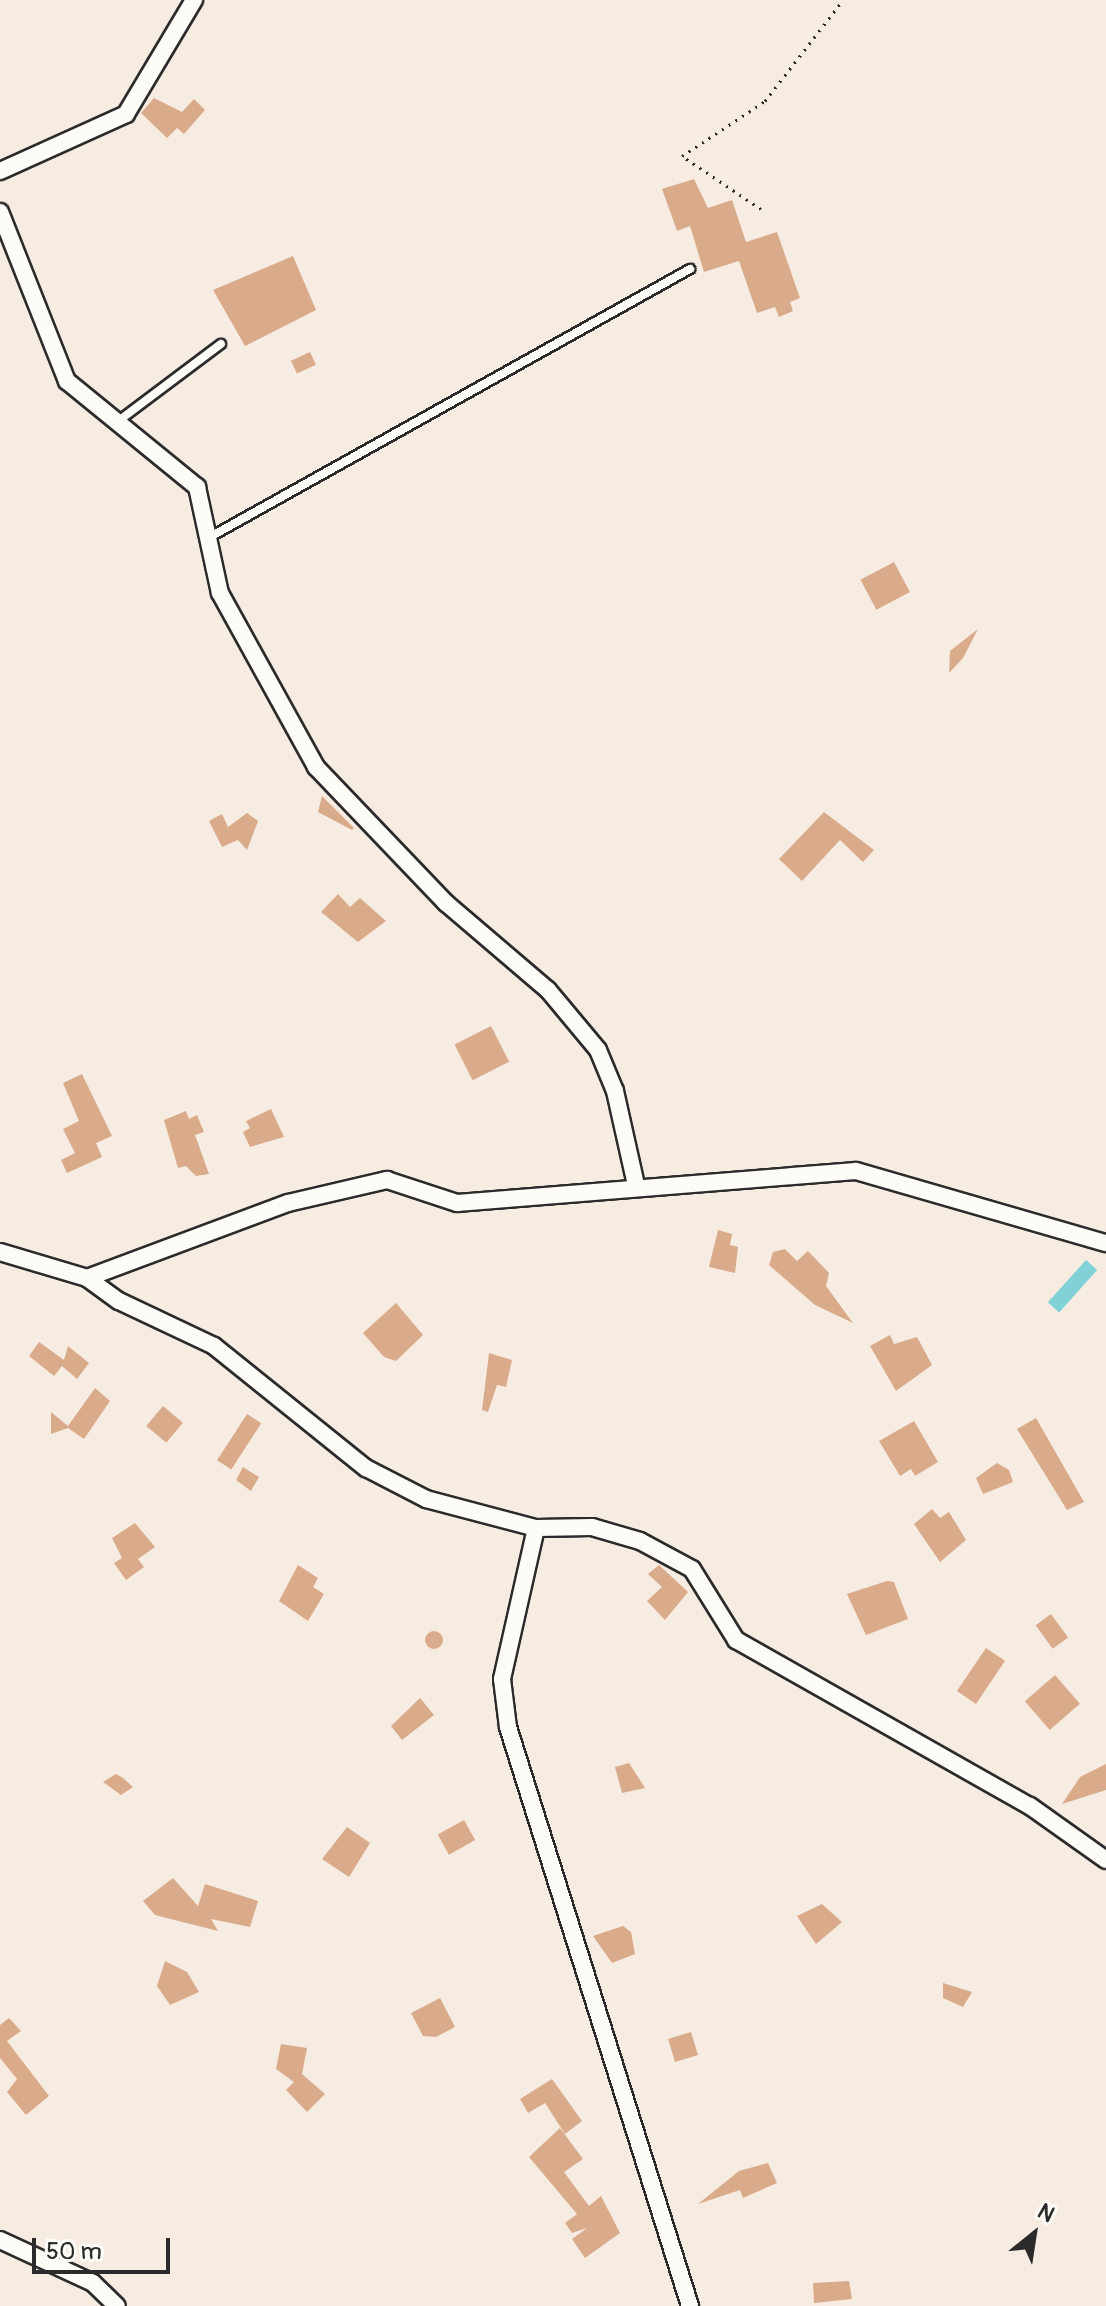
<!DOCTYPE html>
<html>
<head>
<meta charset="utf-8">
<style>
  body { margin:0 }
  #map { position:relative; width:1106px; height:2306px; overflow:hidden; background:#f6ece1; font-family:Pangolin,sans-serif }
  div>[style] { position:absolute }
  .water>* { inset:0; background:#80d2d6; transform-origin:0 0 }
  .building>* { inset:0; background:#daab8b; transform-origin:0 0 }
  .round { border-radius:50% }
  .path>* { height:3px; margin-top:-1.5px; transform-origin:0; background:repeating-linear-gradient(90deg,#2b2b2b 0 2px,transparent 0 8px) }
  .roads { filter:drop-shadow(2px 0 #2b2b2b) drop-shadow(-2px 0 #2b2b2b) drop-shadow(0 2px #2b2b2b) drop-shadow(0 -2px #2b2b2b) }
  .lane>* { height:8px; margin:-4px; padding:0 4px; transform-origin:4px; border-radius:4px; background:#fdfcf7 }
  .street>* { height:16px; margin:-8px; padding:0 8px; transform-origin:8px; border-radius:8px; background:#fdfcf7 }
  span { translate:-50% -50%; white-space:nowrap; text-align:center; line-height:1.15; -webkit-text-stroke:6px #fdfcf7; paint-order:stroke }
  .north { position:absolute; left:994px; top:2194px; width:80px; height:80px; -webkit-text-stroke:6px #fdfcf7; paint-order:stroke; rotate:30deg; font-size:22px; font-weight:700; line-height:32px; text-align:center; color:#2b2b2b }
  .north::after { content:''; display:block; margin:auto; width:28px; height:36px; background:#2b2b2b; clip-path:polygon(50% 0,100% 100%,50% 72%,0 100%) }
  .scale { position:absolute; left:32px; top:2238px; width:138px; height:36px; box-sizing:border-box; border:4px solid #2b2b2b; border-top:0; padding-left:10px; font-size:24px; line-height:28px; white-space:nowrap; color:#2b2b2b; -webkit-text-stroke:6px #fdfcf7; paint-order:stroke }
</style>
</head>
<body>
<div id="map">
  <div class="water">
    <i style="left:1086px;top:1260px;width:15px;height:57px;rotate:42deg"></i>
  </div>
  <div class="building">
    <i style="clip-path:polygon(154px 98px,182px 112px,194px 99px,205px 110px,184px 134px,177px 128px,167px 138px,141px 113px)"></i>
    <i style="clip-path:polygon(694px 179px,708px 208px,732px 200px,746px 242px,777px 232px,800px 298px,790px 302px,793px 311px,779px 317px,775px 307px,757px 313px,739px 261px,704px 272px,690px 226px,677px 231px,662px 189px)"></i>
    <i style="clip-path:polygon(293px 256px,316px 310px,245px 346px,213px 290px)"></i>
    <i style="left:310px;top:352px;width:14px;height:21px;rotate:65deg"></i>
    <i style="left:894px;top:562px;width:34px;height:38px;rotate:62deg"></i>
    <i style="clip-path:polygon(978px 629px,963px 658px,949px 673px,950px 651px)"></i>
    <i style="clip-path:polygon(322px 796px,354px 828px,352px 830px,318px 812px)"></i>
    <i style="clip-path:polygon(824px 812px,874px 850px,863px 862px,840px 840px,802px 881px,779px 859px)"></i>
    <i style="clip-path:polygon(247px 813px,258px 821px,247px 850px,238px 840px,222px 847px,209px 821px,222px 814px,228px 827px)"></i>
    <i style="clip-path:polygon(338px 894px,350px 907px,360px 898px,386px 921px,358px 942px,321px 912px)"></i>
    <i style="left:491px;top:1026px;width:40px;height:41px;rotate:63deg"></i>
    <i style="clip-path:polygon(82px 1074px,112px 1136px,96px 1143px,102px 1157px,67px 1173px,61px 1160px,75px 1153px,63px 1129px,79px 1121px,63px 1083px)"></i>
    <i style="clip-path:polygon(271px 1109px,284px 1137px,250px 1147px,243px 1132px,250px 1128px,246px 1121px)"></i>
    <i style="clip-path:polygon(186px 1111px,189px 1119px,197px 1115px,204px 1132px,195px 1135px,209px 1174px,196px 1176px,186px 1166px,178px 1168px,164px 1120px)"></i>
    <i style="clip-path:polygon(718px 1230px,732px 1234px,730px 1245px,738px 1247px,735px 1273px,709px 1267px)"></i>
    <i style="clip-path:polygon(785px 1249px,797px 1261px,808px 1251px,829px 1273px,826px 1286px,853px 1323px,815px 1305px,769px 1265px,773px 1252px)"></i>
    <i style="clip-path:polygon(396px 1303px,423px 1335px,396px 1361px,384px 1357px,363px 1333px)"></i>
    <i style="clip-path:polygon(890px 1335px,894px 1344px,917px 1337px,932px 1365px,896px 1391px,870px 1346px)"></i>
    <i style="clip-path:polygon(39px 1342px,64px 1360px,68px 1346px,89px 1363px,77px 1379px,62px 1366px,54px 1376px,29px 1356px)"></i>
    <i style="clip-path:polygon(489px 1353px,512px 1360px,506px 1387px,497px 1385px,488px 1412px,482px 1410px)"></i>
    <i style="clip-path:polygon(95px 1388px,110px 1401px,84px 1439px,68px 1428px,51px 1434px,51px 1412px,68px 1426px)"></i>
    <i style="left:163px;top:1406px;width:26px;height:26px;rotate:40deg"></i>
    <i style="left:247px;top:1414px;width:17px;height:55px;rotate:33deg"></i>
    <i style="clip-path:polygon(1036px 1418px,1084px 1502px,1067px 1510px,1017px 1429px)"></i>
    <i style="clip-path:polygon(914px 1421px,938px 1462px,915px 1476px,911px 1469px,900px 1476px,879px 1441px)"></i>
    <i style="clip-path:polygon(997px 1463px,1009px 1470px,1013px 1482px,983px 1494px,976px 1478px)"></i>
    <i style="clip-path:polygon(243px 1467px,259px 1477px,251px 1491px,236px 1480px)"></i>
    <i style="clip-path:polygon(932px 1509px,940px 1518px,949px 1512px,966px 1540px,940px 1562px,914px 1524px)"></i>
    <i style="clip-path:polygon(135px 1523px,155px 1547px,138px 1559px,144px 1567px,126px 1580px,114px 1563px,122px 1558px,112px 1538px)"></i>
    <i style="clip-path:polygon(298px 1565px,318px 1578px,313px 1587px,324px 1594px,308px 1621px,279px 1601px)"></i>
    <i style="clip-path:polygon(659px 1565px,688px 1592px,665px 1620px,647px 1601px,662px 1587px,648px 1574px)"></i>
    <i style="clip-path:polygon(887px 1581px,894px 1582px,908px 1619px,866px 1635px,847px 1594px)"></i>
    <i style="left:1051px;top:1614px;width:29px;height:19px;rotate:54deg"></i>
    <i class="round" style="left:425px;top:1631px;width:18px;height:18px"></i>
    <i style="left:986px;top:1648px;width:23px;height:52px;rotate:34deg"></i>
    <i style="left:1055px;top:1675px;width:38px;height:40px;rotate:49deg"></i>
    <i style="clip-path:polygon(420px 1698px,434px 1715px,402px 1740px,391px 1726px)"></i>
    <i style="clip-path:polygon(629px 1763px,645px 1788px,622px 1793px,615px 1767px)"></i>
    <i style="clip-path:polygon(1106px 1764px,1106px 1790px,1062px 1804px,1080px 1777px)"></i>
    <i style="clip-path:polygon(116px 1774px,123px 1778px,133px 1787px,121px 1795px,103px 1782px)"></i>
    <i style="left:464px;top:1820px;width:23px;height:30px;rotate:61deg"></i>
    <i style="clip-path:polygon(347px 1827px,370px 1843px,349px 1877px,322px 1859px)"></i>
    <i style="clip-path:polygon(173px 1878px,198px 1906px,205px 1884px,258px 1901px,250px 1927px,211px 1919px,218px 1931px,155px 1915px,143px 1901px)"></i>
    <i style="clip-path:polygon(822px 1904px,842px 1922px,816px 1944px,797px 1916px)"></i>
    <i style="clip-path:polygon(623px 1926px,631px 1932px,635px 1954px,612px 1963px,593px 1936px)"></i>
    <i style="clip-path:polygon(165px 1961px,187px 1972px,199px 1992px,170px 2005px,157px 1986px)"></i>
    <i style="clip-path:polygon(943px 1983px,972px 1992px,963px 2007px,943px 1998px)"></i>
    <i style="clip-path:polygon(440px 1998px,455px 2027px,436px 2037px,423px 2036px,411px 2013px)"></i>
    <i style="clip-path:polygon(9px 2018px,21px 2031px,7px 2041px,49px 2096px,26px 2115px,7px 2092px,17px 2079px,0 2058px,0 2025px)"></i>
    <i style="left:691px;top:2032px;width:24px;height:24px;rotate:73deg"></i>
    <i style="clip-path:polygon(281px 2044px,307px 2048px,302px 2074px,325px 2094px,307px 2112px,286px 2090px,294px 2082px,276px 2069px)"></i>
    <i style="clip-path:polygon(552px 2079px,582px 2121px,565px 2134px,545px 2103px,528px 2113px,520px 2099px)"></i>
    <i style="clip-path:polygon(560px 2128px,583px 2159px,564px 2172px,589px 2206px,601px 2196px,620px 2233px,585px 2258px,572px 2239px,587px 2228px,572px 2233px,565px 2223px,577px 2214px,529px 2157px)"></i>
    <i style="clip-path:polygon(768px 2163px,777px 2183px,743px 2198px,740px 2190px,698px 2204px,739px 2171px)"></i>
    <i style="clip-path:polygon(849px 2281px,852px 2299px,814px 2303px,813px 2283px)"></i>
  </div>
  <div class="path">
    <i style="left:761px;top:209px;width:95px;rotate:-146.1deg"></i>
    <i style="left:682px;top:156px;width:100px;rotate:-33.5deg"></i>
    <i style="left:765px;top:101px;width:128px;rotate:-52.3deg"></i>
  </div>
  <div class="roads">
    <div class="lane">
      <i style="left:117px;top:422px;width:130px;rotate:-36.9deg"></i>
      <i style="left:210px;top:537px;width:550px;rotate:-29.18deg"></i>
    </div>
    <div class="street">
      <i style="left:0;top:171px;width:138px;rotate:-24.3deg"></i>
      <i style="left:126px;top:114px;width:133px;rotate:-59.2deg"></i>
      <i style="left:0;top:212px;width:182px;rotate:68.4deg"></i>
      <i style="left:67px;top:381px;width:168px;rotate:39.2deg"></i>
      <i style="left:197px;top:487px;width:108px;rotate:77.8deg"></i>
      <i style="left:220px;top:593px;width:199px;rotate:61.1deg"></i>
      <i style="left:316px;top:767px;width:188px;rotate:46.3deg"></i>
      <i style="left:446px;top:903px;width:134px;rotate:40.5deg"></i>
      <i style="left:548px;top:990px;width:78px;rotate:50.2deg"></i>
      <i style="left:598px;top:1050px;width:44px;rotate:67.5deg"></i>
      <i style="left:615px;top:1091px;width:96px;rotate:77.4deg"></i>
      <i style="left:0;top:1252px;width:91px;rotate:16.6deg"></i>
      <i style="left:87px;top:1278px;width:215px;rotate:-20.5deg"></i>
      <i style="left:288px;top:1203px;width:102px;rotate:-13.1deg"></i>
      <i style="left:387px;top:1180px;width:74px;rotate:18.2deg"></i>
      <i style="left:457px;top:1203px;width:400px;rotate:-4.6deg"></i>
      <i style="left:856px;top:1171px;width:260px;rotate:16.1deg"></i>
      <i style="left:87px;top:1278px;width:39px;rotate:36deg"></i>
      <i style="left:119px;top:1301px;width:105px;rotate:25.3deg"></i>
      <i style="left:214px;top:1346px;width:195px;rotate:38.8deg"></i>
      <i style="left:366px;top:1468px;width:68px;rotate:27.3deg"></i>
      <i style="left:426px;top:1499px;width:114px;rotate:14.8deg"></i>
      <i style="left:536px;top:1528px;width:56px;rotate:-1deg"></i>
      <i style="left:592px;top:1527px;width:50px;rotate:16.3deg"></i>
      <i style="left:640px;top:1541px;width:59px;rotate:28.3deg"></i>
      <i style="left:692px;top:1569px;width:84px;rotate:58.2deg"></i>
      <i style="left:736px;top:1640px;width:338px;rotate:29.5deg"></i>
      <i style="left:1030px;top:1806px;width:93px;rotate:35.4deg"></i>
      <i style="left:536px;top:1528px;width:155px;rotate:102.7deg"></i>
      <i style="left:502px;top:1679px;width:48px;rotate:82.9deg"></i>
      <i style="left:508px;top:1727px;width:607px;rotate:72.55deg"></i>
      <i style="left:0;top:2240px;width:102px;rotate:24.8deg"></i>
      <i style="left:93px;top:2283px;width:33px;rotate:44deg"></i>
    </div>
  </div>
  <div class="north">N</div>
  <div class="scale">50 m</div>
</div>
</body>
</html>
